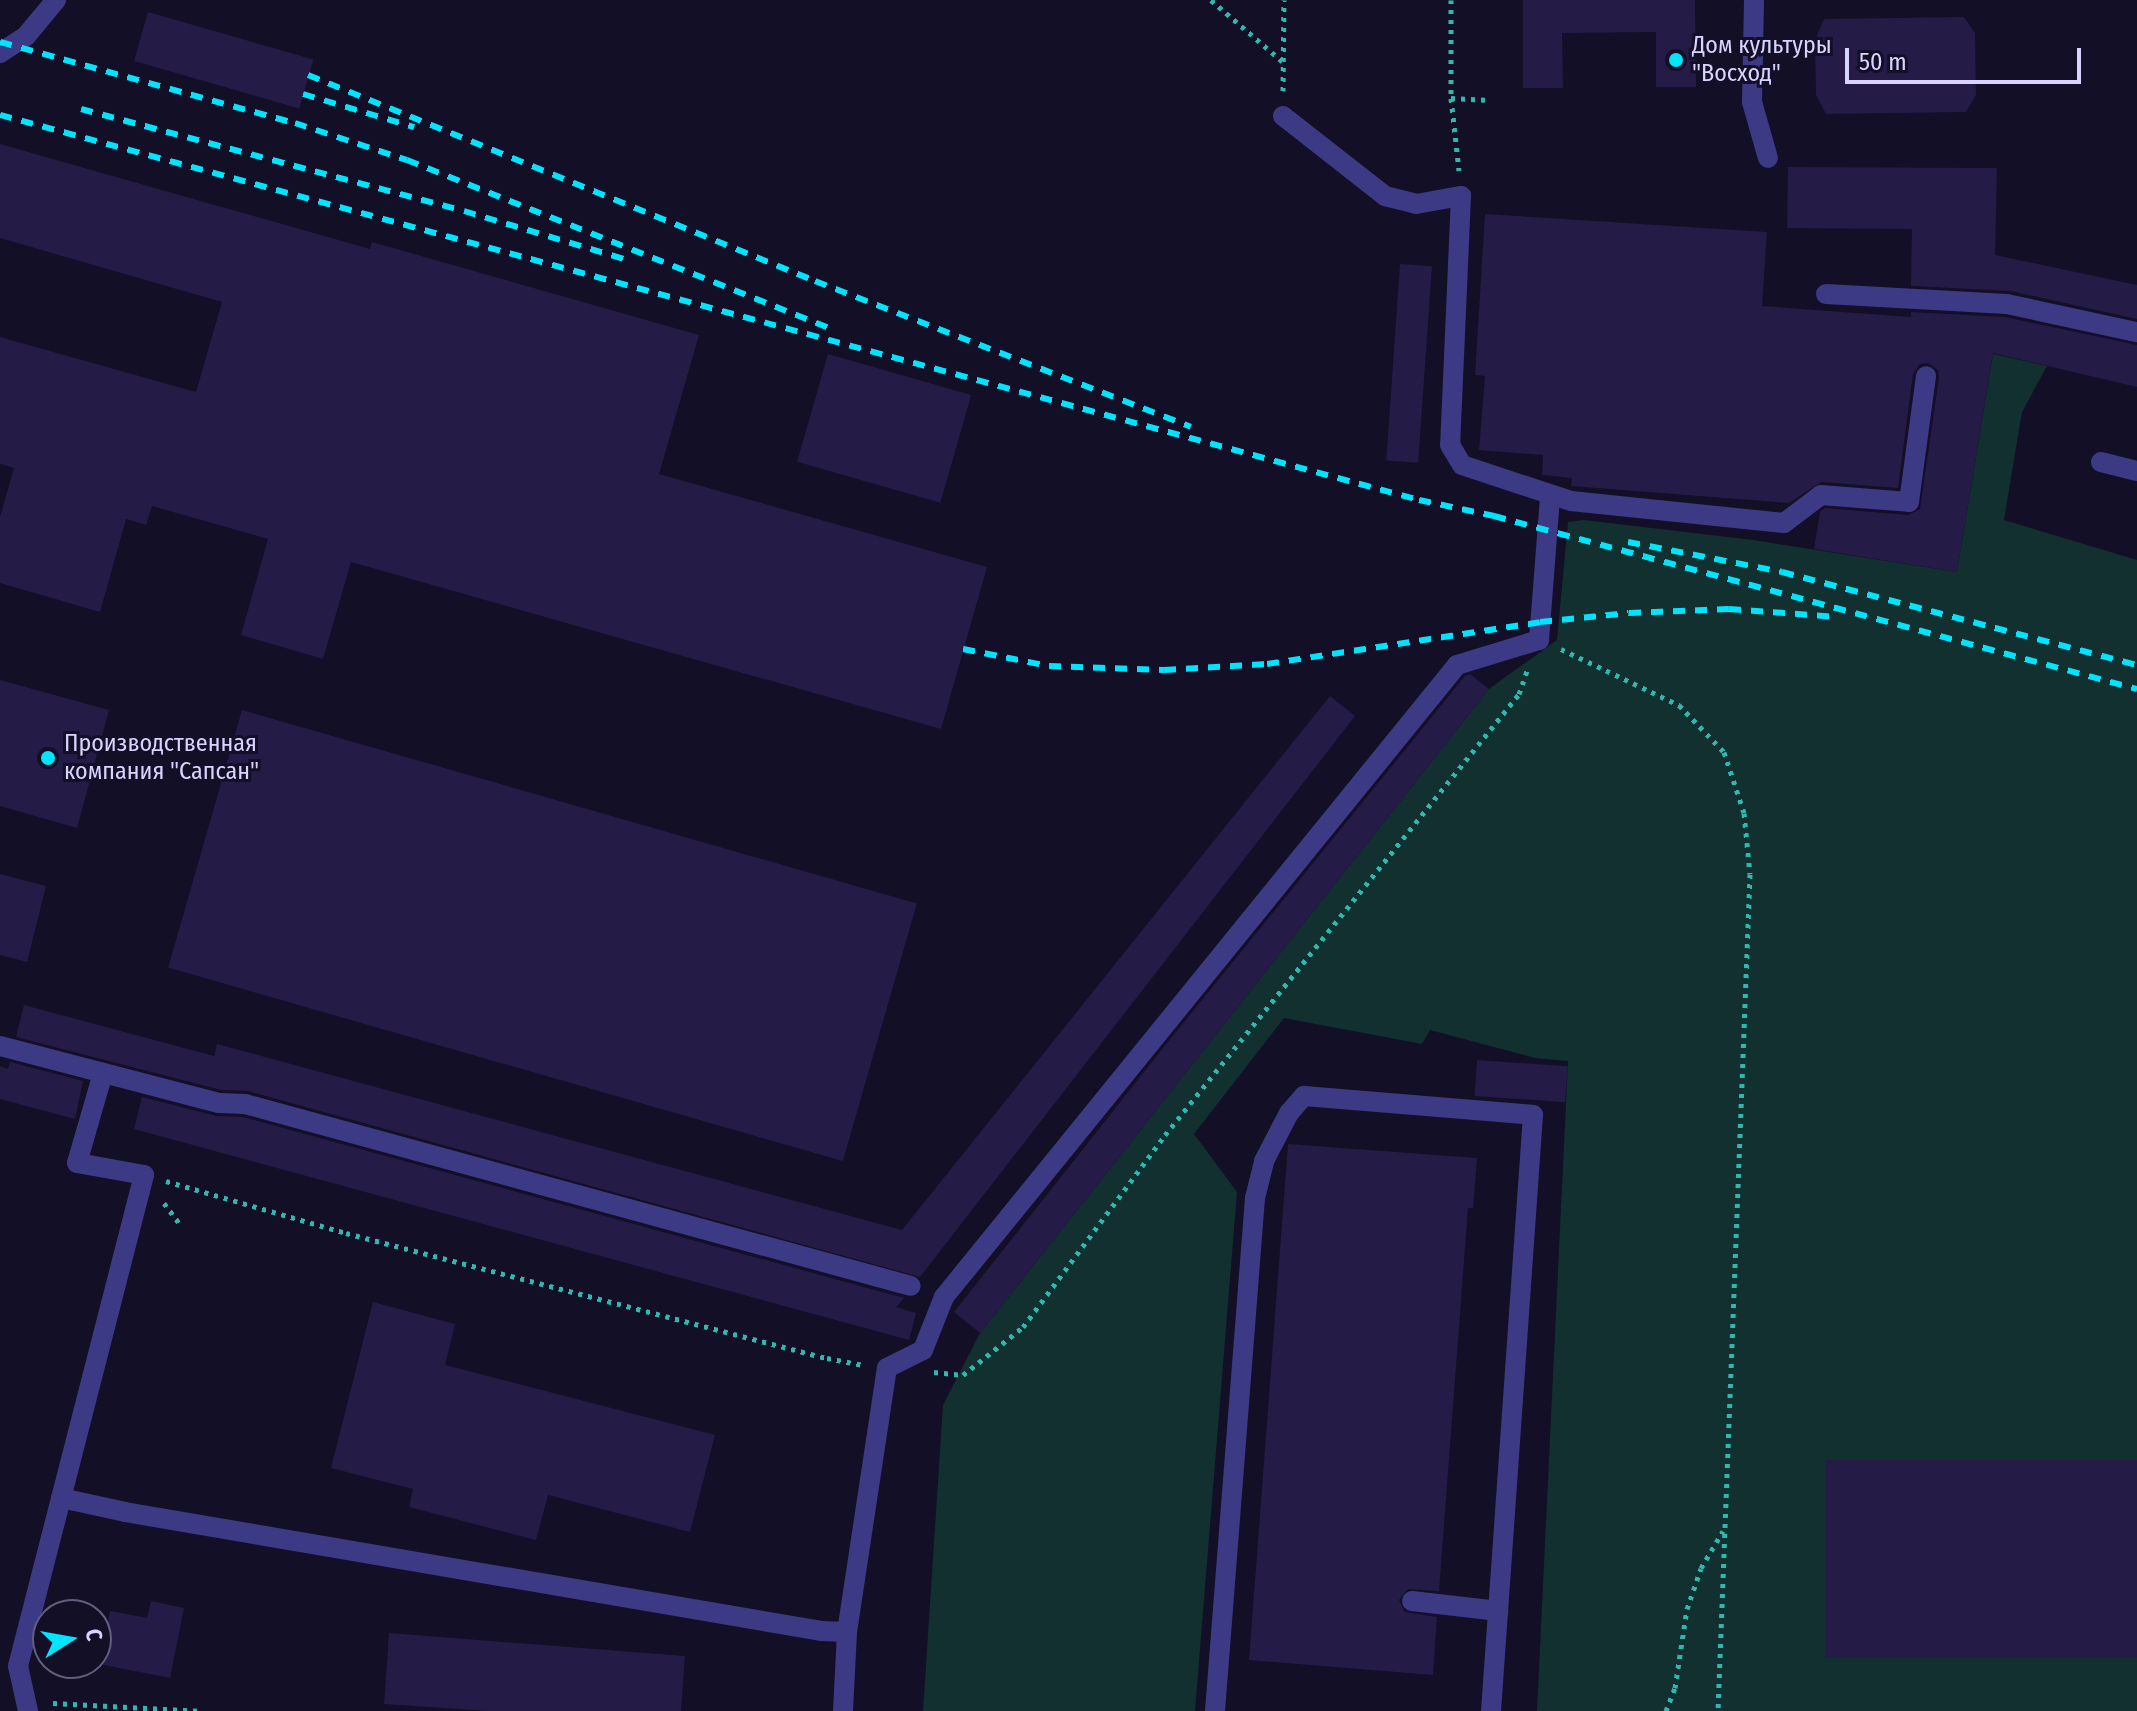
<!DOCTYPE html>
<html>
<head>
<meta charset="utf-8">
<style>
  body { margin:0 }
  #map { position:relative; width:2137px; height:1711px; overflow:hidden; background:#130f26; font-family:"Fira Sans Condensed",sans-serif }
  div>[style] { position:absolute }
  .green>* { inset:0; background:#12302f }
  .building>* { inset:0; background:#241b47; transform-origin:0 0 }
  .path>* { height:5px; margin-top:-2.5px; transform-origin:0; background:repeating-linear-gradient(90deg,#2fb8b0 0 4px,transparent 0 10px) }
  .minor>* { height:20px; margin:-10px; padding:0 10px; transform-origin:10px; border-radius:10px; background:#3d3a85 }
  .rail>* { height:6px; margin-top:-3px; transform-origin:0; background:repeating-linear-gradient(90deg,#00e5ff 0 12px,transparent 0 22px) }
  .dots>* { width:22px; height:22px; translate:-50% -50%; box-sizing:border-box; border:4px solid #130f26; border-radius:50% }
  span { translate:-50% -50%; white-space:nowrap; text-align:center; line-height:1.15; -webkit-text-stroke:6px #130f26; paint-order:stroke }
  .poi-label { font-size:24px; color:#d9d4ff }
  .left { translate:0 -50%; text-align:left }
  .north { position:absolute; left:32px; top:1599px; width:80px; height:80px; box-sizing:border-box; background:#130f26; border:2px solid #625e7d; border-radius:50%; rotate:79deg; font-size:22px; font-weight:700; line-height:32px; text-align:center; color:#d9d4ff }
  .north::after { content:''; display:block; margin:auto; width:28px; height:36px; background:#00e5ff; clip-path:polygon(50% 0,100% 100%,50% 72%,0 100%) }
  .scale { position:absolute; left:1845px; top:48px; width:236px; height:36px; box-sizing:border-box; border:4px solid #d9d4ff; border-top:0; padding-left:10px; font-size:24px; line-height:28px; white-space:nowrap; color:#d9d4ff; -webkit-text-stroke:6px #130f26; paint-order:stroke }
</style>
</head>
<body>
<div id="map">
  <div class="green">
    <i style="clip-path:polygon(1993px 354px,2047px 366px,2022px 412px,2004px 520px,2137px 560px,2137px 1711px,1537px 1711px,1568px 1061px,1535px 1058px,1430px 1030px,1422px 1044px,1284px 1018px,1194px 1134px,1237px 1192px,1195px 1711px,923px 1711px,943px 1405px,980px 1333px,1489px 689px,1557px 640px,1568px 522px,1584px 520px,1753px 540px,1957px 572px)"></i>
  </div>
  <div class="building">
    <i style="clip-path:polygon(1523px 0,1695px 0,1696px 87px,1656px 87px,1656px 32px,1562px 33px,1563px 88px,1523px 88px)"></i>
    <i style="left:148px;top:12px;width:172px;height:51px;rotate:16deg"></i>
    <i style="clip-path:polygon(1964px 17px,1975px 33px,1976px 95px,1966px 112px,1826px 114px,1816px 95px,1815px 40px,1824px 19px)"></i>
    <i style="clip-path:polygon(0 144px,370px 249px,372px 242px,699px 335px,659px 474px,987px 567px,941px 729px,351px 562px,323px 659px,241px 635px,268px 539px,152px 506px,146px 525px,126px 519px,100px 612px,0 583px,0 517px,14px 468px,0 464px,0 337px,196px 392px,222px 302px,0 238px)"></i>
    <i style="clip-path:polygon(1788px 167px,1997px 168px,1995px 255px,2137px 285px,2137px 319px,2010px 291px,1911px 286px,1912px 229px,1787px 228px)"></i>
    <i style="clip-path:polygon(1485px 214px,1767px 232px,1762px 306px,1911px 317px,1911px 312px,2005px 317px,2137px 345px,2137px 387px,1993px 353px,1957px 572px,1814px 549px,1820px 512px,1825px 508px,1908px 515px,1920px 509px,1939px 378px,1938px 370px,1928px 363px,1920px 364px,1913px 374px,1898px 488px,1821px 482px,1789px 503px,1571px 486px,1572px 478px,1542px 475px,1543px 455px,1479px 450px,1485px 376px,1475px 375px)"></i>
    <i style="left:1400px;top:264px;width:32px;height:197px;rotate:4deg"></i>
    <i style="left:828px;top:354px;width:149px;height:112px;rotate:16deg"></i>
    <i style="clip-path:polygon(1470px 674px,1489px 689px,980px 1333px,954px 1312px,1163px 1048px,1465px 676px)"></i>
    <i style="clip-path:polygon(0 680px,109px 710px,77px 828px,0 806px)"></i>
    <i style="clip-path:polygon(1330px 696px,1355px 716px,920px 1277px,248px 1091px,221px 1090px,16px 1037px,24px 1005px,214px 1056px,217px 1044px,902px 1230px)"></i>
    <i style="left:242px;top:710px;width:702px;height:268px;rotate:16deg"></i>
    <i style="clip-path:polygon(0 874px,46px 886px,27px 962px,0 955px)"></i>
    <i style="left:1477px;top:1060px;width:91px;height:36px;rotate:4deg"></i>
    <i style="clip-path:polygon(10px 1062px,83px 1081px,75px 1119px,0 1099px,0 1066px,8px 1069px)"></i>
    <i style="clip-path:polygon(142px 1097px,216px 1116px,243px 1117px,904px 1298px,896px 1307px,916px 1313px,909px 1340px,134px 1129px)"></i>
    <i style="clip-path:polygon(1288px 1144px,1477px 1158px,1473px 1208px,1468px 1208px,1439px 1591px,1408px 1589px,1399px 1600px,1405px 1612px,1437px 1617px,1433px 1675px,1249px 1660px)"></i>
    <i style="clip-path:polygon(373px 1302px,455px 1324px,445px 1365px,715px 1435px,690px 1532px,548px 1495px,536px 1540px,409px 1507px,413px 1489px,331px 1468px)"></i>
    <i style="left:2137px;top:1460px;width:198px;height:312px;rotate:90deg"></i>
    <i style="clip-path:polygon(151px 1601px,184px 1608px,170px 1678px,99px 1664px,110px 1611px,147px 1618px)"></i>
    <i style="clip-path:polygon(389px 1633px,685px 1656px,681px 1711px,489px 1711px,384px 1704px)"></i>
  </div>
  <div class="path">
    <i style="left:1211px;top:0;width:94px;rotate:40.7deg"></i>
    <i style="left:1451px;top:0;width:98px;rotate:90deg"></i>
    <i style="left:1451px;top:98px;width:73px;rotate:83.7deg"></i>
    <i style="left:1283px;top:91px;width:91px;rotate:-89.4deg"></i>
    <i style="left:1451px;top:98px;width:34px;rotate:3deg"></i>
    <i style="left:1561px;top:649px;width:131px;rotate:25.4deg"></i>
    <i style="left:1679px;top:705px;width:65px;rotate:46.2deg"></i>
    <i style="left:1724px;top:752px;width:64px;rotate:71.8deg"></i>
    <i style="left:1744px;top:813px;width:61px;rotate:84.4deg"></i>
    <i style="left:1750px;top:874px;width:838px;rotate:92.19deg"></i>
    <i style="left:166px;top:1181px;width:187px;rotate:16.1deg"></i>
    <i style="left:346px;top:1233px;width:497px;rotate:14.6deg"></i>
    <i style="left:827px;top:1358px;width:38px;rotate:11deg"></i>
    <i style="left:164px;top:1203px;width:25px;rotate:53deg"></i>
    <i style="left:934px;top:1372px;width:29px;rotate:6deg"></i>
    <i style="left:963px;top:1375px;width:77px;rotate:-38.7deg"></i>
    <i style="left:1023px;top:1327px;width:239px;rotate:-53.5deg"></i>
    <i style="left:1165px;top:1135px;width:566px;rotate:-51.25deg"></i>
    <i style="left:1519px;top:694px;width:28px;rotate:-71deg"></i>
    <i style="left:53px;top:1703px;width:150px;rotate:3.1deg"></i>
    <i style="left:1666px;top:1711px;width:25px;rotate:-69deg"></i>
    <i style="left:1675px;top:1688px;width:80px;rotate:-81.4deg"></i>
    <i style="left:1687px;top:1609px;width:43px;rotate:-71.1deg"></i>
    <i style="left:1701px;top:1568px;width:43px;rotate:-59.3deg"></i>
  </div>
  <div class="minor">
    <i style="left:1754px;top:0;width:102px;rotate:91.1deg"></i>
    <i style="left:1752px;top:102px;width:58px;rotate:74.1deg"></i>
    <i style="left:0;top:53px;width:31px;rotate:-33deg"></i>
    <i style="left:26px;top:36px;width:47px;rotate:-50.2deg"></i>
    <i style="left:1283px;top:116px;width:130px;rotate:38.1deg"></i>
    <i style="left:1385px;top:196px;width:32px;rotate:14deg"></i>
    <i style="left:1416px;top:204px;width:46px;rotate:-10.1deg"></i>
    <i style="left:1461px;top:196px;width:249px;rotate:92.5deg"></i>
    <i style="left:1450px;top:445px;width:23px;rotate:59deg"></i>
    <i style="left:1462px;top:465px;width:115px;rotate:18.3deg"></i>
    <i style="left:1571px;top:501px;width:214px;rotate:5.9deg"></i>
    <i style="left:1784px;top:523px;width:46px;rotate:-37.1deg"></i>
    <i style="left:1821px;top:495px;width:88px;rotate:4.5deg"></i>
    <i style="left:1909px;top:502px;width:127px;rotate:-82.3deg"></i>
    <i style="left:1826px;top:294px;width:181px;rotate:3.2deg"></i>
    <i style="left:2007px;top:304px;width:133px;rotate:12.2deg"></i>
    <i style="left:2101px;top:462px;width:37px;rotate:14deg"></i>
    <i style="left:0;top:1046px;width:226px;rotate:14.6deg"></i>
    <i style="left:219px;top:1103px;width:26px;rotate:2deg"></i>
    <i style="left:245px;top:1104px;width:690px;rotate:15.28deg"></i>
    <i style="left:61px;top:1498px;width:66px;rotate:12.3deg"></i>
    <i style="left:125px;top:1512px;width:706px;rotate:9.7deg"></i>
    <i style="left:821px;top:1631px;width:26px;rotate:2deg"></i>
    <i style="left:847px;top:1632px;width:79px;rotate:92.9deg"></i>
    <i style="left:1412px;top:1601px;width:87px;rotate:6.6deg"></i>
    <i style="left:847px;top:1632px;width:267px;rotate:-81.4deg"></i>
    <i style="left:887px;top:1368px;width:40px;rotate:-26.6deg"></i>
    <i style="left:923px;top:1350px;width:57px;rotate:-68.4deg"></i>
    <i style="left:944px;top:1297px;width:814px;rotate:-50.93deg"></i>
    <i style="left:1457px;top:665px;width:86px;rotate:-17deg"></i>
    <i style="left:1539px;top:640px;width:143px;rotate:-85.6deg"></i>
    <i style="left:28px;top:1711px;width:46px;rotate:-102.5deg"></i>
    <i style="left:18px;top:1666px;width:507px;rotate:-75.61deg"></i>
    <i style="left:144px;top:1175px;width:68px;rotate:-169.8deg"></i>
    <i style="left:77px;top:1163px;width:94px;rotate:-73.9deg"></i>
    <i style="left:1215px;top:1711px;width:515px;rotate:-85.54deg"></i>
    <i style="left:1255px;top:1198px;width:38px;rotate:-76deg"></i>
    <i style="left:1264px;top:1161px;width:54px;rotate:-62.5deg"></i>
    <i style="left:1289px;top:1113px;width:23px;rotate:-49deg"></i>
    <i style="left:1304px;top:1096px;width:230px;rotate:4.7deg"></i>
    <i style="left:1533px;top:1115px;width:597px;rotate:94.03deg"></i>
  </div>
  <div class="rail">
    <i style="left:0;top:42px;width:306px;rotate:15.4deg"></i>
    <i style="left:295px;top:123px;width:118px;rotate:18.3deg"></i>
    <i style="left:407px;top:160px;width:461px;rotate:21.7deg"></i>
    <i style="left:308px;top:75px;width:547px;rotate:22.11deg"></i>
    <i style="left:815px;top:281px;width:403px;rotate:21.2deg"></i>
    <i style="left:303px;top:94px;width:116px;rotate:16.6deg"></i>
    <i style="left:81px;top:109px;width:396px;rotate:14.9deg"></i>
    <i style="left:464px;top:211px;width:170px;rotate:16.7deg"></i>
    <i style="left:0;top:115px;width:1470px;rotate:15.18deg"></i>
    <i style="left:1419px;top:500px;width:77px;rotate:12deg"></i>
    <i style="left:1494px;top:516px;width:666px;rotate:15.06deg"></i>
    <i style="left:1628px;top:542px;width:157px;rotate:11deg"></i>
    <i style="left:1782px;top:572px;width:367px;rotate:14.7deg"></i>
    <i style="left:963px;top:649px;width:88px;rotate:11.2deg"></i>
    <i style="left:1049px;top:666px;width:115px;rotate:2deg"></i>
    <i style="left:1164px;top:670px;width:103px;rotate:-3.3deg"></i>
    <i style="left:1267px;top:664px;width:276px;rotate:-8.7deg"></i>
    <i style="left:1540px;top:622px;width:89px;rotate:-5.8deg"></i>
    <i style="left:1629px;top:613px;width:100px;rotate:-2.3deg"></i>
    <i style="left:1729px;top:609px;width:108px;rotate:4.2deg"></i>
  </div>
  <div class="dots">
    <i style="left:1676px;top:60px;background:#00e5ff"></i>
    <i style="left:48px;top:758px;background:#00e5ff"></i>
  </div>
  <div class="poi-label">
    <span class="left" style="left:1692px;top:60px">Дом культуры<br>"Восход"</span>
    <span class="left" style="left:64px;top:758px">Производственная<br>компания "Сапсан"</span>
  </div>
  <div class="north">С</div>
  <div class="scale">50 m</div>
</div>
</body>
</html>
